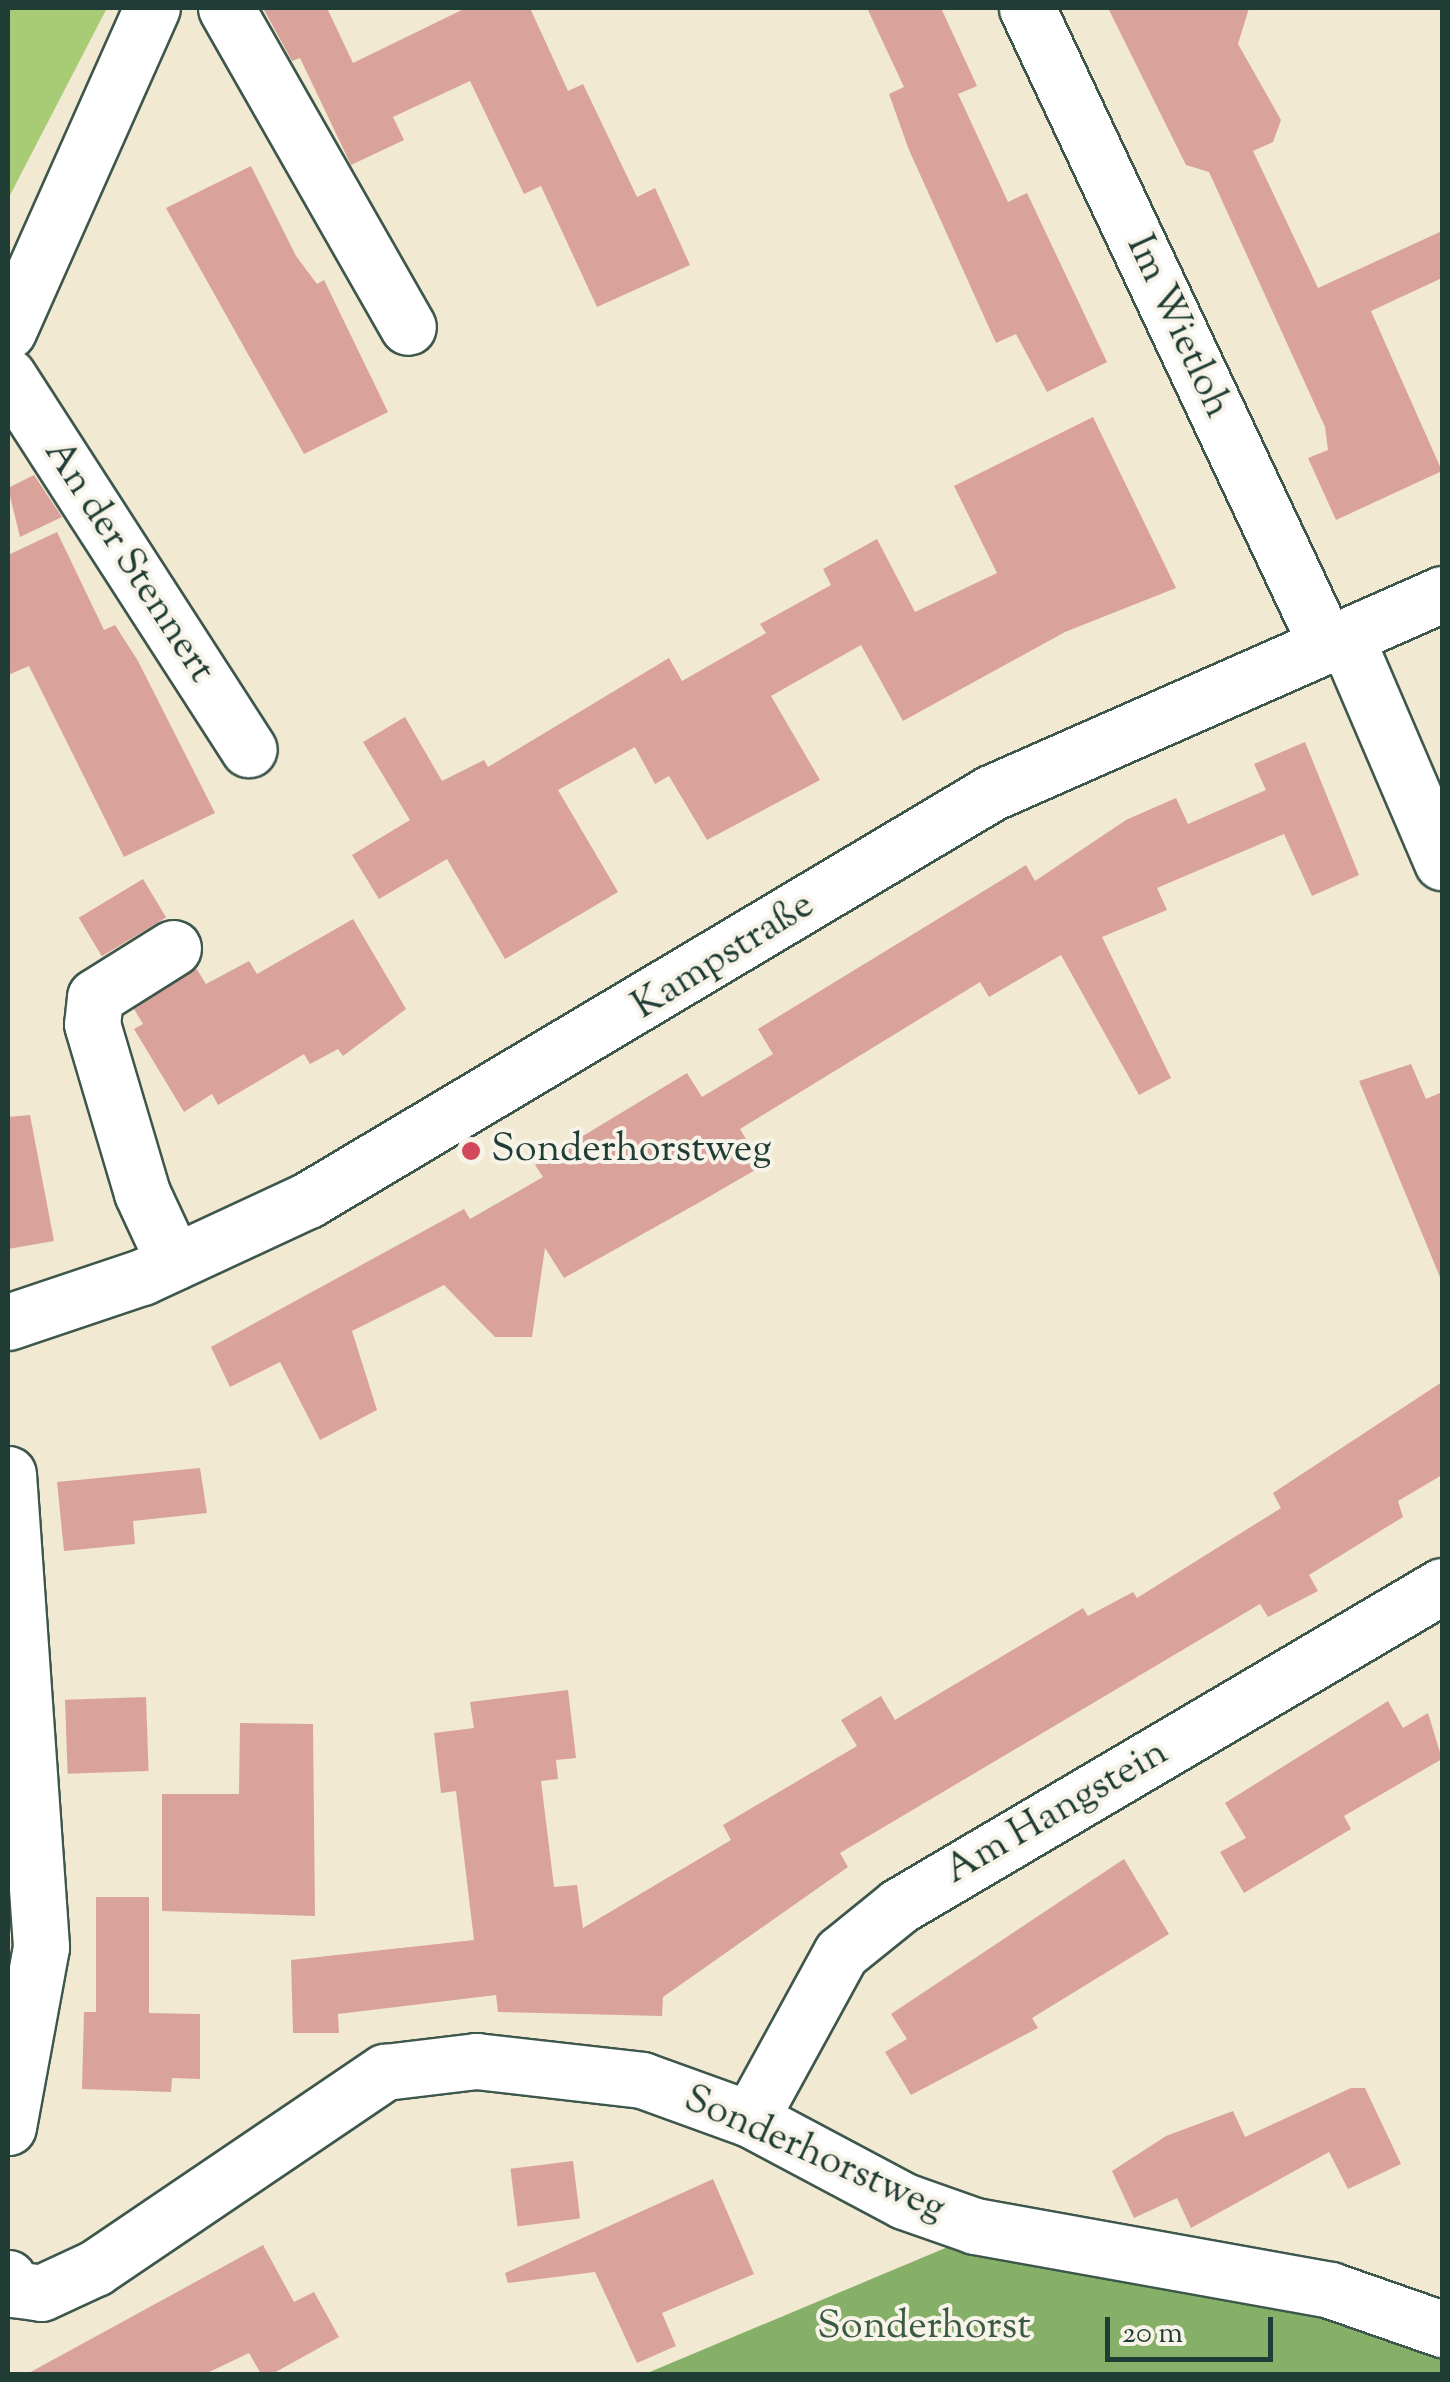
<!DOCTYPE html>
<html>
<head>
<meta charset="utf-8">
<style>
  body { margin:0 }
  #map { position:relative; width:1450px; height:2382px; overflow:hidden; background:#f1e9d2; font-family:"Sorts Mill Goudy",serif }
  div>[style] { position:absolute }
  .green>* { inset:0; background:#a8cc76 }
  .forest>* { inset:0; background:#86b067 }
  .building>* { inset:0; background:#d9a39c; transform-origin:0 0 }
  .roads { filter:drop-shadow(2px 0 #3e574c) drop-shadow(-2px 0 #3e574c) drop-shadow(0 2px #3e574c) drop-shadow(0 -2px #3e574c) }
  .minor>* { height:55px; margin:-27.5px; padding:0 27.5px; transform-origin:27.5px; border-radius:27.5px; background:#fff }
  .dots>* { width:28px; height:28px; translate:-50% -50%; box-sizing:border-box; border:5px solid #f7f3e8; border-radius:50% }
  span { translate:-50% -50%; white-space:nowrap; text-align:center; line-height:1.15; -webkit-text-stroke:8px #f7f3e8; paint-order:stroke }
  .street-label { font-size:40px; color:#1f3d34 }
  .poi-label { font-size:40px; color:#1f3d34 }
  .left { translate:0 -50%; text-align:left }
  .park-label { font-size:40px; color:#3a5a41 }
  .frame { position:absolute; inset:0; border:10px solid #1f3d34; pointer-events:none }
  .scale { position:absolute; left:1105px; top:2317px; width:168px; height:45px; box-sizing:border-box; border:5px solid #1f3d34; border-top:0; padding-left:12px; font-size:30px; line-height:35px; white-space:nowrap; color:#1f3d34; -webkit-text-stroke:8px #f7f3e8; paint-order:stroke }
</style>
</head>
<body>
<div id="map">
  <div class="green">
    <i style="clip-path:polygon(8px 8px,107px 8px,8px 199px)"></i>
  </div>
  <div class="forest">
    <i style="clip-path:polygon(974px 2236px,1442px 2335px,1442px 2374px,645px 2374px)"></i>
  </div>
  <div class="building">
    <i style="clip-path:polygon(263px 8px,327px 8px,353px 63px,466px 8px,530px 8px,568px 91px,583px 84px,637px 197px,655px 188px,690px 265px,597px 307px,541px 186px,524px 194px,470px 81px,393px 117px,404px 140px,351px 165px,300px 58px,292px 61px)"></i>
    <i style="clip-path:polygon(867px 8px,941px 8px,977px 86px,958px 94px,1008px 202px,1027px 193px,1107px 362px,1047px 392px,1016px 334px,996px 343px,909px 150px,889px 94px,904px 87px)"></i>
    <i style="clip-path:polygon(1108px 8px,1249px 8px,1238px 44px,1281px 120px,1273px 142px,1253px 151px,1318px 288px,1442px 231px,1442px 278px,1371px 311px,1442px 471px,1336px 520px,1308px 458px,1328px 450px,1325px 427px,1209px 172px,1186px 165px)"></i>
    <i style="clip-path:polygon(251px 166px,296px 256px,317px 284px,324px 280px,388px 412px,304px 454px,166px 208px)"></i>
    <i style="clip-path:polygon(1093px 417px,1176px 588px,1065px 632px,903px 721px,861px 645px,771px 696px,820px 780px,707px 840px,669px 776px,655px 784px,635px 747px,558px 790px,618px 892px,505px 959px,447px 859px,379px 899px,352px 855px,410px 820px,363px 742px,405px 717px,442px 781px,484px 760px,488px 767px,669px 658px,682px 681px,766px 633px,760px 624px,831px 585px,823px 569px,877px 539px,915px 612px,997px 573px,954px 486px)"></i>
    <i style="clip-path:polygon(34px 475px,62px 517px,20px 537px,8px 488px)"></i>
    <i style="clip-path:polygon(57px 532px,104px 630px,115px 625px,138px 661px,215px 813px,124px 857px,29px 666px,8px 675px,8px 555px)"></i>
    <i style="clip-path:polygon(1305px 742px,1359px 875px,1312px 896px,1284px 834px,1157px 888px,1167px 910px,1102px 937px,1171px 1078px,1139px 1095px,1061px 955px,989px 997px,980px 982px,740px 1129px,762px 1166px,700px 1202px,564px 1278px,545px 1248px,532px 1337px,495px 1337px,444px 1285px,352px 1331px,377px 1410px,320px 1440px,280px 1362px,230px 1387px,211px 1347px,464px 1209px,470px 1219px,543px 1177px,535px 1165px,687px 1073px,702px 1097px,773px 1054px,758px 1029px,1026px 865px,1035px 881px,1126px 820px,1176px 798px,1188px 824px,1266px 790px,1254px 764px)"></i>
    <i style="left:143px;top:879px;width:45px;height:75px;rotate:59deg"></i>
    <i style="clip-path:polygon(353px 919px,406px 1009px,343px 1056px,338px 1049px,310px 1064px,304px 1054px,218px 1105px,212px 1094px,184px 1112px,134px 1029px,143px 1024px,134px 1009px,196px 968px,206px 984px,249px 961px,257px 974px)"></i>
    <i style="clip-path:polygon(1411px 1064px,1426px 1099px,1442px 1092px,1442px 1282px,1359px 1081px)"></i>
    <i style="clip-path:polygon(30px 1115px,54px 1241px,8px 1249px,8px 1117px)"></i>
    <i style="clip-path:polygon(1442px 1382px,1442px 1475px,1398px 1501px,1403px 1517px,1309px 1575px,1318px 1591px,1268px 1617px,1260px 1604px,840px 1853px,848px 1867px,663px 1997px,662px 2016px,498px 2012px,496px 1995px,338px 2014px,339px 2033px,293px 2033px,291px 1960px,474px 1940px,456px 1791px,441px 1793px,434px 1733px,474px 1728px,470px 1702px,568px 1690px,576px 1758px,556px 1760px,558px 1779px,541px 1781px,554px 1887px,577px 1885px,583px 1928px,731px 1840px,723px 1825px,857px 1746px,841px 1720px,881px 1696px,895px 1720px,1083px 1608px,1088px 1616px,1133px 1592px,1137px 1598px,1281px 1508px,1273px 1493px)"></i>
    <i style="clip-path:polygon(200px 1468px,207px 1513px,133px 1521px,135px 1544px,64px 1551px,57px 1482px)"></i>
    <i style="left:146px;top:1697px;width:74px;height:81px;rotate:88deg"></i>
    <i style="clip-path:polygon(1388px 1701px,1403px 1728px,1428px 1713px,1442px 1759px,1344px 1816px,1351px 1829px,1244px 1893px,1220px 1852px,1246px 1838px,1225px 1803px)"></i>
    <i style="clip-path:polygon(240px 1723px,313px 1724px,315px 1916px,162px 1911px,162px 1794px,239px 1794px)"></i>
    <i style="clip-path:polygon(1124px 1859px,1169px 1934px,1032px 2018px,1038px 2028px,911px 2095px,885px 2052px,907px 2039px,891px 2014px)"></i>
    <i style="clip-path:polygon(96px 1897px,149px 1897px,149px 2013px,200px 2014px,200px 2079px,172px 2078px,171px 2092px,82px 2089px,84px 2012px,96px 2012px)"></i>
    <i style="clip-path:polygon(1351px 2088px,1365px 2088px,1401px 2164px,1348px 2189px,1329px 2152px,1191px 2228px,1177px 2198px,1134px 2218px,1112px 2171px,1166px 2136px,1233px 2111px,1245px 2137px)"></i>
    <i style="left:573px;top:2161px;width:58px;height:63px;rotate:83deg"></i>
    <i style="clip-path:polygon(713px 2179px,754px 2274px,662px 2313px,676px 2346px,637px 2363px,595px 2272px,508px 2283px,505px 2273px)"></i>
    <i style="clip-path:polygon(263px 2245px,294px 2302px,314px 2292px,339px 2337px,272px 2374px,261px 2374px,249px 2353px,205px 2374px,27px 2374px)"></i>
  </div>
  <div class="roads">
    <div class="minor">
      <i style="left:226px;top:8px;width:367px;rotate:60.3deg"></i>
      <i style="left:1027px;top:8px;width:705px;rotate:64.82deg"></i>
      <i style="left:8px;top:331px;width:354px;rotate:-66deg"></i>
      <i style="left:8px;top:376px;width:444px;rotate:57.2deg"></i>
      <i style="left:1346px;top:638px;width:244px;rotate:66.8deg"></i>
      <i style="left:173px;top:948px;width:92px;rotate:147.9deg"></i>
      <i style="left:95px;top:997px;width:27px;rotate:96deg"></i>
      <i style="left:92px;top:1024px;width:176px;rotate:73.5deg"></i>
      <i style="left:142px;top:1193px;width:76px;rotate:65.1deg"></i>
      <i style="left:8px;top:1322px;width:141px;rotate:-18.6deg"></i>
      <i style="left:142px;top:1277px;width:183px;rotate:-24.9deg"></i>
      <i style="left:308px;top:1200px;width:795px;rotate:-30.79deg"></i>
      <i style="left:991px;top:793px;width:493px;rotate:-23.8deg"></i>
      <i style="left:8px;top:1474px;width:474px;rotate:86deg"></i>
      <i style="left:41px;top:1947px;width:183px;rotate:100.4deg"></i>
      <i style="left:750px;top:2119px;width:189px;rotate:-61.3deg"></i>
      <i style="left:841px;top:1953px;width:75px;rotate:-39deg"></i>
      <i style="left:899px;top:1906px;width:630px;rotate:-30.51deg"></i>
      <i style="left:8px;top:2278px;width:13px;rotate:61deg"></i>
      <i style="left:14px;top:2289px;width:27px;rotate:8deg"></i>
      <i style="left:41px;top:2293px;width:60px;rotate:-24.8deg"></i>
      <i style="left:95px;top:2268px;width:350px;rotate:-34.1deg"></i>
      <i style="left:385px;top:2072px;width:92px;rotate:-6.9deg"></i>
      <i style="left:476px;top:2061px;width:167px;rotate:6.5deg"></i>
      <i style="left:642px;top:2080px;width:115px;rotate:19.9deg"></i>
      <i style="left:750px;top:2119px;width:174px;rotate:28deg"></i>
      <i style="left:904px;top:2201px;width:75px;rotate:19.4deg"></i>
      <i style="left:975px;top:2226px;width:361px;rotate:10.2deg"></i>
      <i style="left:1330px;top:2290px;width:119px;rotate:19.2deg"></i>
    </div>
  </div>
  <div class="dots">
    <i style="left:471px;top:1151px;background:#d1495b"></i>
  </div>
  <div class="street-label">
    <span style="left:1177px;top:327px;rotate:65deg">Im Wietloh</span>
    <span style="left:128px;top:562px;rotate:57deg">An der Stennert</span>
    <span style="left:724px;top:957px;rotate:-32deg">Kampstraße</span>
    <span style="left:1057px;top:1813px;rotate:-30deg">Am Hangstein</span>
    <span style="left:814px;top:2155px;rotate:24deg">Sonderhorstweg</span>
  </div>
  <div class="poi-label">
    <span class="left" style="left:491px;top:1151px">Sonderhorstweg</span>
  </div>
  <div class="park-label">
    <span style="left:924px;top:2328px">Sonderhorst</span>
  </div>
  <div class="frame"></div>
  <div class="scale">20 m</div>
</div>
</body>
</html>
